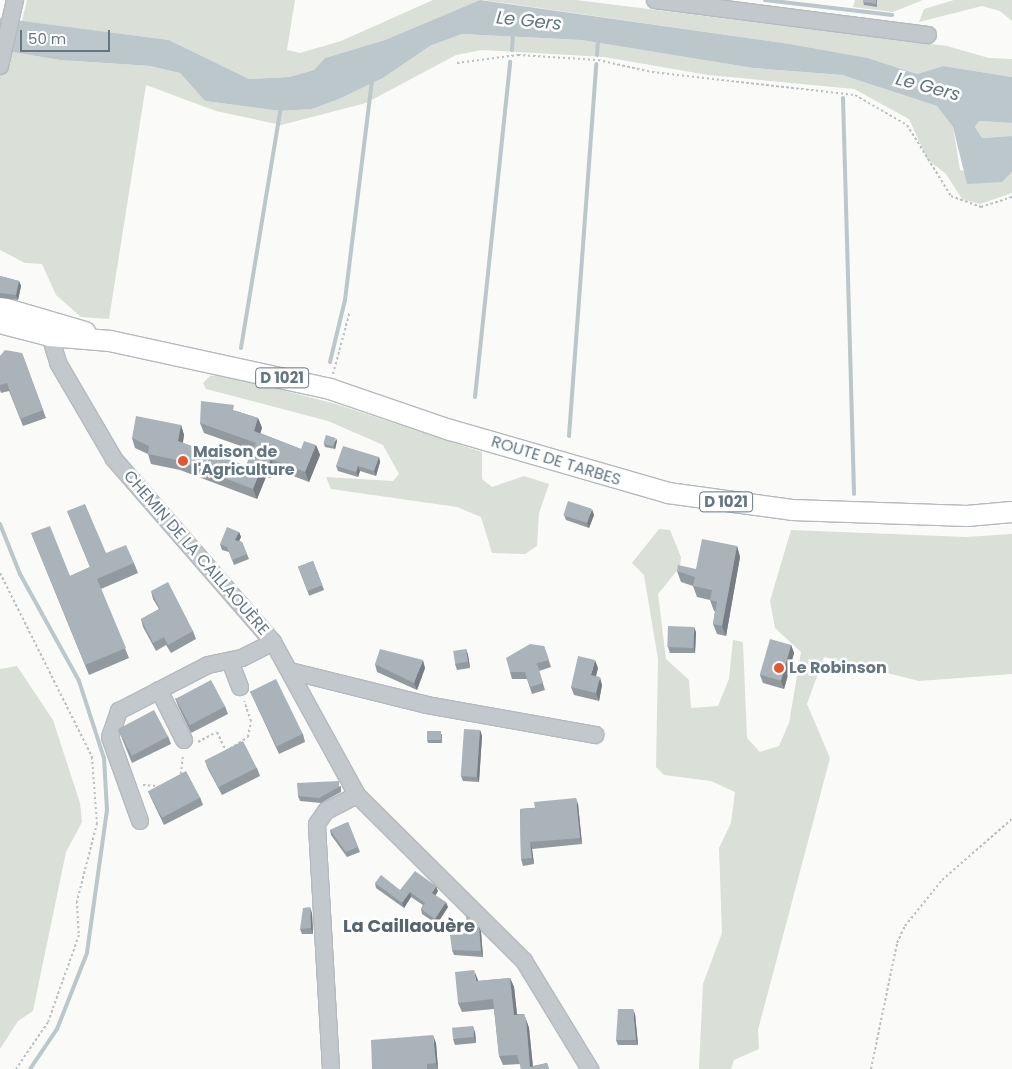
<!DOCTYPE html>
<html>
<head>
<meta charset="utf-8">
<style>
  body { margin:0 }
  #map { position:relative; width:1012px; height:1069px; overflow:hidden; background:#fafaf8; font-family:Poppins,sans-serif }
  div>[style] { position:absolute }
  .green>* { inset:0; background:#dadfd7 }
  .water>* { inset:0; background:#bbc7cb }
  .stream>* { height:4px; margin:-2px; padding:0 2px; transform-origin:2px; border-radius:2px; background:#bbc7cb }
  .path>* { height:2px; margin-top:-1px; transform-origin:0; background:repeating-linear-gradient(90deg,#bbbfc2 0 2.5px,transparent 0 5px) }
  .roads { filter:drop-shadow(1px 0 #b5babe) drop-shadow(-1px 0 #b5babe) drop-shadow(0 1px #b5babe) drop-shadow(0 -1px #b5babe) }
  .minor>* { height:16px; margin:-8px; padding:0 8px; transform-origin:8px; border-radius:8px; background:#c3c8cc }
  .major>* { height:20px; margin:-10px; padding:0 10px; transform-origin:10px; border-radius:10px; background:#fff }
  .wall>* { inset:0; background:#929a9f; transform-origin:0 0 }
  .shaded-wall>* { inset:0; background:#777d82 }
  .building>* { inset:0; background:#aab3b9; transform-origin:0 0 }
  .dots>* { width:14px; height:14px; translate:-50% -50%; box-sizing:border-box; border:2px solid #fff; border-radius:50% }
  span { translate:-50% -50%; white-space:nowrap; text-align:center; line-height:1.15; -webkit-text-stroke:5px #fff; paint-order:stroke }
  .shield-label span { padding:1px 4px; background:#fff; border:1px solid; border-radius:4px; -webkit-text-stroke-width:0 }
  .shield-label { font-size:15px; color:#657683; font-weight:700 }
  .poi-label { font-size:16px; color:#657683; font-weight:700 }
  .left { translate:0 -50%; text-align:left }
  .street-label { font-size:16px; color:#657683 }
  .water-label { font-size:18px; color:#60757c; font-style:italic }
  .neighbourhood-label { font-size:18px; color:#57646e; font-weight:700 }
  .scale { position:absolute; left:20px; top:30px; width:90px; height:22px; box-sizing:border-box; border:2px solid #657683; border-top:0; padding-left:6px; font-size:15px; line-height:18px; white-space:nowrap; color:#657683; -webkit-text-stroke:4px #fff; paint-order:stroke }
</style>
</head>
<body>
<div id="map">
  <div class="green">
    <i style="clip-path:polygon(27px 0,295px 0,287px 50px,300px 53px,341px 41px,433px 0,480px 0,385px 40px,325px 58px,314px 70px,289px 77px,249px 79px,169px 40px,22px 21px)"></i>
    <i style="clip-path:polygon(483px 0,576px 0,947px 46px,989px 58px,1012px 59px,1012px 77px,943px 66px,917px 74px,868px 58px,790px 44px)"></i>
    <i style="clip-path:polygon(855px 0,923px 0,893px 12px,853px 7px)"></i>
    <i style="clip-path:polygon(954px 0,1012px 0,1012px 21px,1000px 11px,982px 6px,919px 22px,924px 9px)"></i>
    <i style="clip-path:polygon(462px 34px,581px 40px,753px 68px,842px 75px,937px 106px,953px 127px,960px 170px,1002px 182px,1012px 172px,1012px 193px,980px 204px,962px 199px,946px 174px,927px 159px,909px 119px,854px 89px,708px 75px,604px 57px,482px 50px,456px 55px,366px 103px,281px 125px,216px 111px,146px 85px,109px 319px,81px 317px,56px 295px,42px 264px,25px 263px,0 250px,0 50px,60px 60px,150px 66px,180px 73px,205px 101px,280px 111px,311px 109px,339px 99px,383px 78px,430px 46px)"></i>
    <i style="clip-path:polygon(979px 121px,1012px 123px,1012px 136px,982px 138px,975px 127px)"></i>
    <i style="clip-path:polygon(224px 375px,336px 404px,482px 452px,482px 479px,492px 487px,524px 476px,549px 484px,539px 513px,537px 546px,525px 554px,492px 553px,481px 517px,457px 507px,331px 489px,326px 477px,393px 481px,399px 474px,383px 445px,328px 421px,206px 389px,203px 383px,210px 376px)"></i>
    <i style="clip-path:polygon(659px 529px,670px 530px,681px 557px,680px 567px,658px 594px,666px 659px,689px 680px,691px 708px,718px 706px,729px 679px,733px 640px,743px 642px,747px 738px,760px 752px,779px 746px,789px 723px,801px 652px,775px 628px,770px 601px,791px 530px,966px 537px,1012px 534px,1012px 674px,919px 681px,824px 657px,807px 704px,830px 758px,758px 1030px,759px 1049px,734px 1060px,731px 1069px,699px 1069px,703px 984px,722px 933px,719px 848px,731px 823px,735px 792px,711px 781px,664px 775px,656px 767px,658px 659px,644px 575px,632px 563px)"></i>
    <i style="clip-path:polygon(17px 666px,53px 720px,80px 803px,82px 822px,66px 852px,33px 1011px,18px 1021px,0 1049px,0 669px)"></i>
  </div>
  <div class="water">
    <i style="clip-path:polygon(480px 0,790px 44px,868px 58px,917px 74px,943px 66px,1012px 77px,1012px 123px,979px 121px,975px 127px,982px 138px,1012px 136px,1012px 172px,1002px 182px,967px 184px,953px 127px,937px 106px,842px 75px,753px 68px,581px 40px,462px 34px,430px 46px,383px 78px,339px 99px,312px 109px,280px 111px,205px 101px,180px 73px,150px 66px,60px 60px,0 50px,0 18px,169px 40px,249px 79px,289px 77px,314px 70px,325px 58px,385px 40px)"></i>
  </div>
  <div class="stream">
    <i style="left:765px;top:0;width:128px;rotate:6.7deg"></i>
    <i style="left:512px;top:50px;width:20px;rotate:-87deg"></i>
    <i style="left:597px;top:55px;width:16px;rotate:-86deg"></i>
    <i style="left:843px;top:98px;width:396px;rotate:88.4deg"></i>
    <i style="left:241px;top:348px;width:245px;rotate:-80.6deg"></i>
    <i style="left:330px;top:362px;width:64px;rotate:-76.4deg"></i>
    <i style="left:345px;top:300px;width:222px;rotate:-83deg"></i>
    <i style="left:475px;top:397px;width:337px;rotate:-84deg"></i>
    <i style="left:569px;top:436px;width:373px;rotate:-85.8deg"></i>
    <i style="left:0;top:524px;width:54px;rotate:68.2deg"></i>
    <i style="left:20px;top:574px;width:122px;rotate:61.1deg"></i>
    <i style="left:79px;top:681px;width:81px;rotate:72deg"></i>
    <i style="left:104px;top:758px;width:52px;rotate:86.7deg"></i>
    <i style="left:107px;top:810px;width:144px;rotate:98deg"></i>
    <i style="left:87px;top:953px;width:82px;rotate:111.5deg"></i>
    <i style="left:57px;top:1029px;width:48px;rotate:124deg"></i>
  </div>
  <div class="path">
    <i style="left:457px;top:63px;width:62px;rotate:-7.5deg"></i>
    <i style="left:518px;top:55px;width:80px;rotate:3.6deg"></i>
    <i style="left:598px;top:60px;width:55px;rotate:12.5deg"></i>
    <i style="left:652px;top:72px;width:204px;rotate:6.5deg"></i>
    <i style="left:855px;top:95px;width:60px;rotate:30deg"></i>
    <i style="left:907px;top:125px;width:84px;rotate:58.2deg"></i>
    <i style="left:951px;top:196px;width:32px;rotate:20deg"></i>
    <i style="left:981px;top:207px;width:33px;rotate:-18deg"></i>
    <i style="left:333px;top:374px;width:65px;rotate:-74.9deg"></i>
    <i style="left:0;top:573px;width:206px;rotate:63.4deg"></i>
    <i style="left:92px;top:757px;width:66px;rotate:85.7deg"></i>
    <i style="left:97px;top:823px;width:81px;rotate:104.4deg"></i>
    <i style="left:77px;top:901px;width:34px;rotate:87deg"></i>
    <i style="left:79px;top:935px;width:92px;rotate:109.6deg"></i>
    <i style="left:48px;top:1022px;width:57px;rotate:124.2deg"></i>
    <i style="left:198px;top:742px;width:21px;rotate:-28deg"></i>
    <i style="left:217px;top:732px;width:21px;rotate:65deg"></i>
    <i style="left:226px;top:751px;width:26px;rotate:-32deg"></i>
    <i style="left:248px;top:737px;width:16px;rotate:-79deg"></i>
    <i style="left:251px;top:721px;width:21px;rotate:-109deg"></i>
    <i style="left:181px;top:774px;width:20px;rotate:-84deg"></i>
    <i style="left:143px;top:785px;width:15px;rotate:4deg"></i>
    <i style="left:871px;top:1069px;width:129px;rotate:-78.3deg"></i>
    <i style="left:897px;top:943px;width:19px;rotate:-65deg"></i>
    <i style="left:905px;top:926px;width:59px;rotate:-51.2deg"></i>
    <i style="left:942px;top:880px;width:93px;rotate:-41.1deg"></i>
  </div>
  <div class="roads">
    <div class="minor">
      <i style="left:655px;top:0;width:275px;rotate:7.3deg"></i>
      <i style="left:0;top:66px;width:68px;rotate:-77.2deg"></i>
      <i style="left:54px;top:325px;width:12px;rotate:110deg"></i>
      <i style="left:50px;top:336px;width:28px;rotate:73deg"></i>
      <i style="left:58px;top:363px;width:111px;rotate:59.7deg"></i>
      <i style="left:114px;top:459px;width:242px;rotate:49deg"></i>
      <i style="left:273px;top:642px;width:175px;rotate:61.2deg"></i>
      <i style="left:357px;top:795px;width:235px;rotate:44.8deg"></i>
      <i style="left:524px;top:961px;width:127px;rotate:58.6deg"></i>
      <i style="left:230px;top:661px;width:28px;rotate:69deg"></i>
      <i style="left:290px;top:671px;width:141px;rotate:13.9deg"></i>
      <i style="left:427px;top:705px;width:171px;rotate:10.1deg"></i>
      <i style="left:159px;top:690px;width:56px;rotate:63.4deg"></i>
      <i style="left:140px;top:821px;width:89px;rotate:-109.7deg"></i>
      <i style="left:110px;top:737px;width:28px;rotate:-71deg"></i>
      <i style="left:119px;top:711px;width:100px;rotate:-27.3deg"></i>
      <i style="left:208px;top:665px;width:35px;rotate:-12deg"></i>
      <i style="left:242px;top:658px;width:35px;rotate:-27deg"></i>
      <i style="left:331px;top:1069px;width:245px;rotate:-93.3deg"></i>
      <i style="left:317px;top:824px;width:16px;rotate:-55deg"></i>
      <i style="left:326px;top:811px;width:35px;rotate:-27deg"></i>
    </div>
    <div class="major">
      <i style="left:0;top:307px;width:89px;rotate:16.4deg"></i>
      <i style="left:0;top:323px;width:52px;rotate:14.6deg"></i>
      <i style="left:50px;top:336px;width:60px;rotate:4.8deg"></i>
      <i style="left:110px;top:341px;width:225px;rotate:12.3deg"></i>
      <i style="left:330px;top:389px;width:127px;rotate:18.9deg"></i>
      <i style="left:450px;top:430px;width:227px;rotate:16.1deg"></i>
      <i style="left:668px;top:493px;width:125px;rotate:7.8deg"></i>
      <i style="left:792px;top:510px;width:175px;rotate:2deg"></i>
      <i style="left:967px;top:516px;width:45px;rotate:-5.1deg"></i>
    </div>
  </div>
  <div class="wall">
    <i style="clip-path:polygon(863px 0,877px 0,877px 7px,864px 5px)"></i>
    <i style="clip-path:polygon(0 276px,19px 281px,21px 286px,18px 300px,0 298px)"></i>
    <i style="clip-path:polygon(22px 353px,46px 418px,23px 426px,9px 391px,1px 393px,0 390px,0 356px)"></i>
    <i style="clip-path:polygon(236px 411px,258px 418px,262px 428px,260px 433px,301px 449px,316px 445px,320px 455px,309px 482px,275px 469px,271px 478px,266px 477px,257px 499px,180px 470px,151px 464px,148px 454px,135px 448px,132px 438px,181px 425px,184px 435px,183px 443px,246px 466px,252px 450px,204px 433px,200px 423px)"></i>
    <i style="clip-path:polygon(337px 441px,335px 449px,325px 447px,324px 444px)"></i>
    <i style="clip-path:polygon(379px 457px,380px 462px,376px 476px,360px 471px,358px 477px,338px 471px,336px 466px)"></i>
    <i style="clip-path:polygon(67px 511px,106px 553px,134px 563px,138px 573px,101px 589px,129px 658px,89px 675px,31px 533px,70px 576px,90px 567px)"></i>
    <i style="clip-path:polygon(564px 515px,594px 515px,589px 528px,566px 520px)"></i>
    <i style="clip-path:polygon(239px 532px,241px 537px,239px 541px,242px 542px,249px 559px,234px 565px,229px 552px,222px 550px,220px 544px)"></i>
    <i style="clip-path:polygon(737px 546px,740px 557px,726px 636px,717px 634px,713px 624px,715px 611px,714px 611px,710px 600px,697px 597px,693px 586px,681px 582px,677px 571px,696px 569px)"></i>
    <i style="left:313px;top:561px;width:31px;height:16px;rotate:69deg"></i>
    <i style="clip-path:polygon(151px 591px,193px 631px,196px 639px,171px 653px,166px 645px,156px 651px,143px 627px,141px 619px,159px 609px,153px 599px)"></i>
    <i style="clip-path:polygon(696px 632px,695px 653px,670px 653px,668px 647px)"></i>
    <i style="clip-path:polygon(791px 645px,794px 653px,784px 689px,763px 683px,760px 675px)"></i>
    <i style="clip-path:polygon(544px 646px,551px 667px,539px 671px,545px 690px,532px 694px,527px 679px,512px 679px,510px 672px)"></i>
    <i style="clip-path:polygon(466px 649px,468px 655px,470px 668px,457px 670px,455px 664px)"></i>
    <i style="clip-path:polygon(375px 664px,425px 668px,417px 690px,377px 672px)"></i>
    <i style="clip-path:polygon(598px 668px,596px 676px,602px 685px,599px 701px,574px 695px,571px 687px)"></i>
    <i style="clip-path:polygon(250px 691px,303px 734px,305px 742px,279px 754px)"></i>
    <i style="clip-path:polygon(175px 698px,225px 706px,228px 714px,191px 733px,178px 706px)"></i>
    <i style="clip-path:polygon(118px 729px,168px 736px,171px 744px,132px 763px)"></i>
    <i style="clip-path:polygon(480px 730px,482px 736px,479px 782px,463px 781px,461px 776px)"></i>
    <i style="clip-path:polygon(442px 734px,442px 743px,428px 743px,427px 740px)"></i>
    <i style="clip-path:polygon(205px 761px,257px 768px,260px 776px,222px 795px,208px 769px)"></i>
    <i style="clip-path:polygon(341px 786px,341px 792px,321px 803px,300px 801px,298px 796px)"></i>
    <i style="clip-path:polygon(148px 791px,200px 797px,203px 805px,164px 825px,151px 798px)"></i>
    <i style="clip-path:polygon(578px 804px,582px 844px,532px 849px,534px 864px,523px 866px,521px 859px,520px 809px)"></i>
    <i style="clip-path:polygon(348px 822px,360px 852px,347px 857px,331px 835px,330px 830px)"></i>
    <i style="clip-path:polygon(375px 883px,400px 890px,438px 891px,435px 895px,448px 907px,437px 924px,422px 914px,421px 909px,423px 905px,411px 897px,404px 908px,376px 888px)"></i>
    <i style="clip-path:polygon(312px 913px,313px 934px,302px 934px,300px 929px)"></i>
    <i style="clip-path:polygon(479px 927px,481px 932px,483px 957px,454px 955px,452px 950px,467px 933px)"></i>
    <i style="clip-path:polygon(510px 978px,514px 987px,517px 1014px,524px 1014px,529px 1028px,533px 1066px,547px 1063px,549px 1069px,521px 1069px,520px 1064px,503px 1065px,499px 1056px,494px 1009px,462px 1012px,458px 1003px,478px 980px,478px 981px)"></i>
    <i style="clip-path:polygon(635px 1014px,638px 1045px,618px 1045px,616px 1040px)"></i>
    <i style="clip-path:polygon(475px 1032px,476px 1043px,455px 1045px,453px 1039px)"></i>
    <i style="clip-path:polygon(436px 1043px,438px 1069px,372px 1069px)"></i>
  </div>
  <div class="shaded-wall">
    <i style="clip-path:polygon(19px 281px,21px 286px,18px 300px,16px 295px)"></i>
    <i style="clip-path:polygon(258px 418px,262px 428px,258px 441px,254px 431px)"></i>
    <i style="clip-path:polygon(181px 425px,184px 435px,181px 451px,178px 441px)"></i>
    <i style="clip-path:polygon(336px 438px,337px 441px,335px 449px,334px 447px)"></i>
    <i style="clip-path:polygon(316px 445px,320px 455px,309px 482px,305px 472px)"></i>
    <i style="clip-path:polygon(379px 457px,380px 462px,376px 476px,374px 471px)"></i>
    <i style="clip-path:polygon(271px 459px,275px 469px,271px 478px,268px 468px)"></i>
    <i style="clip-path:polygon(262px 466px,266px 477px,257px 499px,253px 489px)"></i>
    <i style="clip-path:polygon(358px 466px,360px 471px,358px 477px,356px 472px)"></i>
    <i style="clip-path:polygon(592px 509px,594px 515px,589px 528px,587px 523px)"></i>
    <i style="clip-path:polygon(239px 532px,241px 537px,237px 545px,235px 540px)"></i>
    <i style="clip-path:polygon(737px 546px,740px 557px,726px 636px,722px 626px)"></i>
    <i style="clip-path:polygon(694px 627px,696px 632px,695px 653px,694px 648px)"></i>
    <i style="clip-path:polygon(791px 645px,794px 653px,784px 689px,781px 681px)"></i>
    <i style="clip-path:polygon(466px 649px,468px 655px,470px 668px,468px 662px)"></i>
    <i style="clip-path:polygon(423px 660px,425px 668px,417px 690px,414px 683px)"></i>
    <i style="clip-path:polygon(595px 660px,598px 668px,594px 683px,591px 675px)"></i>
    <i style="clip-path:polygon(600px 677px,602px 685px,599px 701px,596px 693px)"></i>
    <i style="clip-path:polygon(480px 730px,482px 736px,479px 782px,477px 777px)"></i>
    <i style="clip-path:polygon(576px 798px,578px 804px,582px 844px,580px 838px)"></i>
    <i style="clip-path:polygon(530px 842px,532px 849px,534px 864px,532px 858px)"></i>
    <i style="clip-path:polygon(436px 886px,438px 891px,434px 898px,432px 893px)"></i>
    <i style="clip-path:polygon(410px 892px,411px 897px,404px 908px,402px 903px)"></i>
    <i style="clip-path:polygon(446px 902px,448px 907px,437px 924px,435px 919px)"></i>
    <i style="clip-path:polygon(310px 907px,312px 913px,313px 934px,311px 928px)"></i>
    <i style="clip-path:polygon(479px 927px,481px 932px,483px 957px,481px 951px)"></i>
    <i style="clip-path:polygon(474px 970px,478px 980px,479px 991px,476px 981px)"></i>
    <i style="clip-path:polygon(510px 978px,514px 987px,518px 1024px,514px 1015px)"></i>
    <i style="clip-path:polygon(633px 1009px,635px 1014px,638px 1045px,636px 1040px)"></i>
    <i style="clip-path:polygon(526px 1019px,529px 1028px,533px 1069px,530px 1067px)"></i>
    <i style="clip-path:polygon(473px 1026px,475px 1032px,476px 1043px,474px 1037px)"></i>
    <i style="clip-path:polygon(433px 1035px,436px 1043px,438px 1069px,436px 1063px)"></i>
  </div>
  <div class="building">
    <i style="clip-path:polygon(863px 0,876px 0,876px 4px,863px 2px)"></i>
    <i style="clip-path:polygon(0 276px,19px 281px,16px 295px,0 293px)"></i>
    <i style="clip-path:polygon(5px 350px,22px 353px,43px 410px,20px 419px,7px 383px,0 385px,0 356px)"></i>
    <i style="clip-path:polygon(201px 401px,234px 405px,233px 410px,258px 418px,254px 431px,301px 449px,304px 441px,316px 445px,305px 472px,271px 459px,268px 468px,262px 466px,253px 489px,177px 460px,148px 454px,149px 446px,132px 438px,136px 416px,181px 425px,178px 441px,246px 466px,256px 443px,200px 423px)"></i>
    <i style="left:326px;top:435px;width:10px;height:9px;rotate:17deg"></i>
    <i style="clip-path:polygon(343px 446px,379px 457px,374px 471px,358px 466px,356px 472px,336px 466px)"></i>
    <i style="left:568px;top:501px;width:25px;height:15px;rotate:18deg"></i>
    <i style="clip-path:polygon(85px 504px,106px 553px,126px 545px,134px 563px,97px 579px,126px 648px,85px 665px,31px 533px,50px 526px,70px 576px,90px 567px,67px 511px)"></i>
    <i style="clip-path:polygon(227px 527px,239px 532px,235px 540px,242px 542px,247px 554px,232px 560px,227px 547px,220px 544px)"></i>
    <i style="clip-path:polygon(702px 539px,737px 546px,722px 626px,713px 624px,717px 602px,710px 600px,712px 590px,693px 586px,695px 577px,677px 571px,678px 565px,696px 569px)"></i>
    <i style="left:313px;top:561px;width:26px;height:16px;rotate:69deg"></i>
    <i style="clip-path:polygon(168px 582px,193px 631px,168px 645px,164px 637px,153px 643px,141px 619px,160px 609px,151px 591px)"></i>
    <i style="left:668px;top:626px;width:26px;height:21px;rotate:2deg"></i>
    <i style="left:770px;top:639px;width:22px;height:37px;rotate:16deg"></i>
    <i style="clip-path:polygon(530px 644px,544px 646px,549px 660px,537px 663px,543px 683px,530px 687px,525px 672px,510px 672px,506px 658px)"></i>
    <i style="clip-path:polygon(380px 649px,423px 660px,414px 683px,375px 664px)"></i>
    <i style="left:466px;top:649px;width:13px;height:13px;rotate:81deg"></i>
    <i style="clip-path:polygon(578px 656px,595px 660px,591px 675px,600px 677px,596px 693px,571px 687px)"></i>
    <i style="left:276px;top:679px;width:61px;height:29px;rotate:64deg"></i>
    <i style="left:211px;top:680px;width:30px;height:40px;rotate:62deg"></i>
    <i style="left:154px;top:710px;width:30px;height:41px;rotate:62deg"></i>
    <i style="left:464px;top:729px;width:16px;height:47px;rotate:4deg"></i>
    <i style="left:427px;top:731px;width:14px;height:9px"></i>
    <i style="left:243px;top:741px;width:30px;height:43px;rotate:63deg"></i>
    <i style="left:186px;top:771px;width:30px;height:43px;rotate:62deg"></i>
    <i style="clip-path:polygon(339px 781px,339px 787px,319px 798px,298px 796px,297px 783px)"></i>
    <i style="clip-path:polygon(576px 798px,580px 838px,530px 842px,532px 858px,521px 859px,520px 809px,535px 808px,534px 802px)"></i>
    <i style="clip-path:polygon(348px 822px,358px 847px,346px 852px,330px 830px)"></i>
    <i style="clip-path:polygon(415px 871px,436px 886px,432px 893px,446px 902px,435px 919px,421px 909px,425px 903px,410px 892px,402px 903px,375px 883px,381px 875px,400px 890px)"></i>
    <i style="clip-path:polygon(310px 907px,311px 928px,300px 929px,303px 908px)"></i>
    <i style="clip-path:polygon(466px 914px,479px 927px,481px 951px,452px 950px,450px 935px,467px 933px)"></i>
    <i style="clip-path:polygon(474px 970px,476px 981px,510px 978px,514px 1015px,524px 1014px,526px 1019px,530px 1067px,547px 1063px,549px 1069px,521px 1069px,517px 1055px,499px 1056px,493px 999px,458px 1003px,455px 972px)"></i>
    <i style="clip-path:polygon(618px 1009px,633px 1009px,636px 1040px,616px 1040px)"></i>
    <i style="left:473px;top:1026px;width:11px;height:21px;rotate:85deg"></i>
    <i style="clip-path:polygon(433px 1035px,436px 1063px,427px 1064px,427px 1069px,372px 1069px,371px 1040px)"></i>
  </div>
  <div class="dots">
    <i style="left:183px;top:461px;background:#e4572e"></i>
    <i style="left:779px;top:668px;background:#e4572e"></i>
  </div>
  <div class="shield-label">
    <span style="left:282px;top:378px">D 1021</span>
    <span style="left:726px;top:502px">D 1021</span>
  </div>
  <div class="poi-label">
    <span class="left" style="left:193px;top:461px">Maison de<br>l'Agriculture</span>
    <span class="left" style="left:789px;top:668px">Le Robinson</span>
  </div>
  <div class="street-label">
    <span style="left:556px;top:461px;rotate:17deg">ROUTE DE TARBES</span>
    <span style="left:196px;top:553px;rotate:49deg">CHEMIN DE LA CAILLAOUÈRE</span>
  </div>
  <div class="water-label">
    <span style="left:529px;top:21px;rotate:6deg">Le Gers</span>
    <span style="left:928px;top:87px;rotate:15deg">Le Gers</span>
  </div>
  <div class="neighbourhood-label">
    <span style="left:409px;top:926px">La Caillaouère</span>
  </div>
  <div class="scale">50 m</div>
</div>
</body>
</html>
